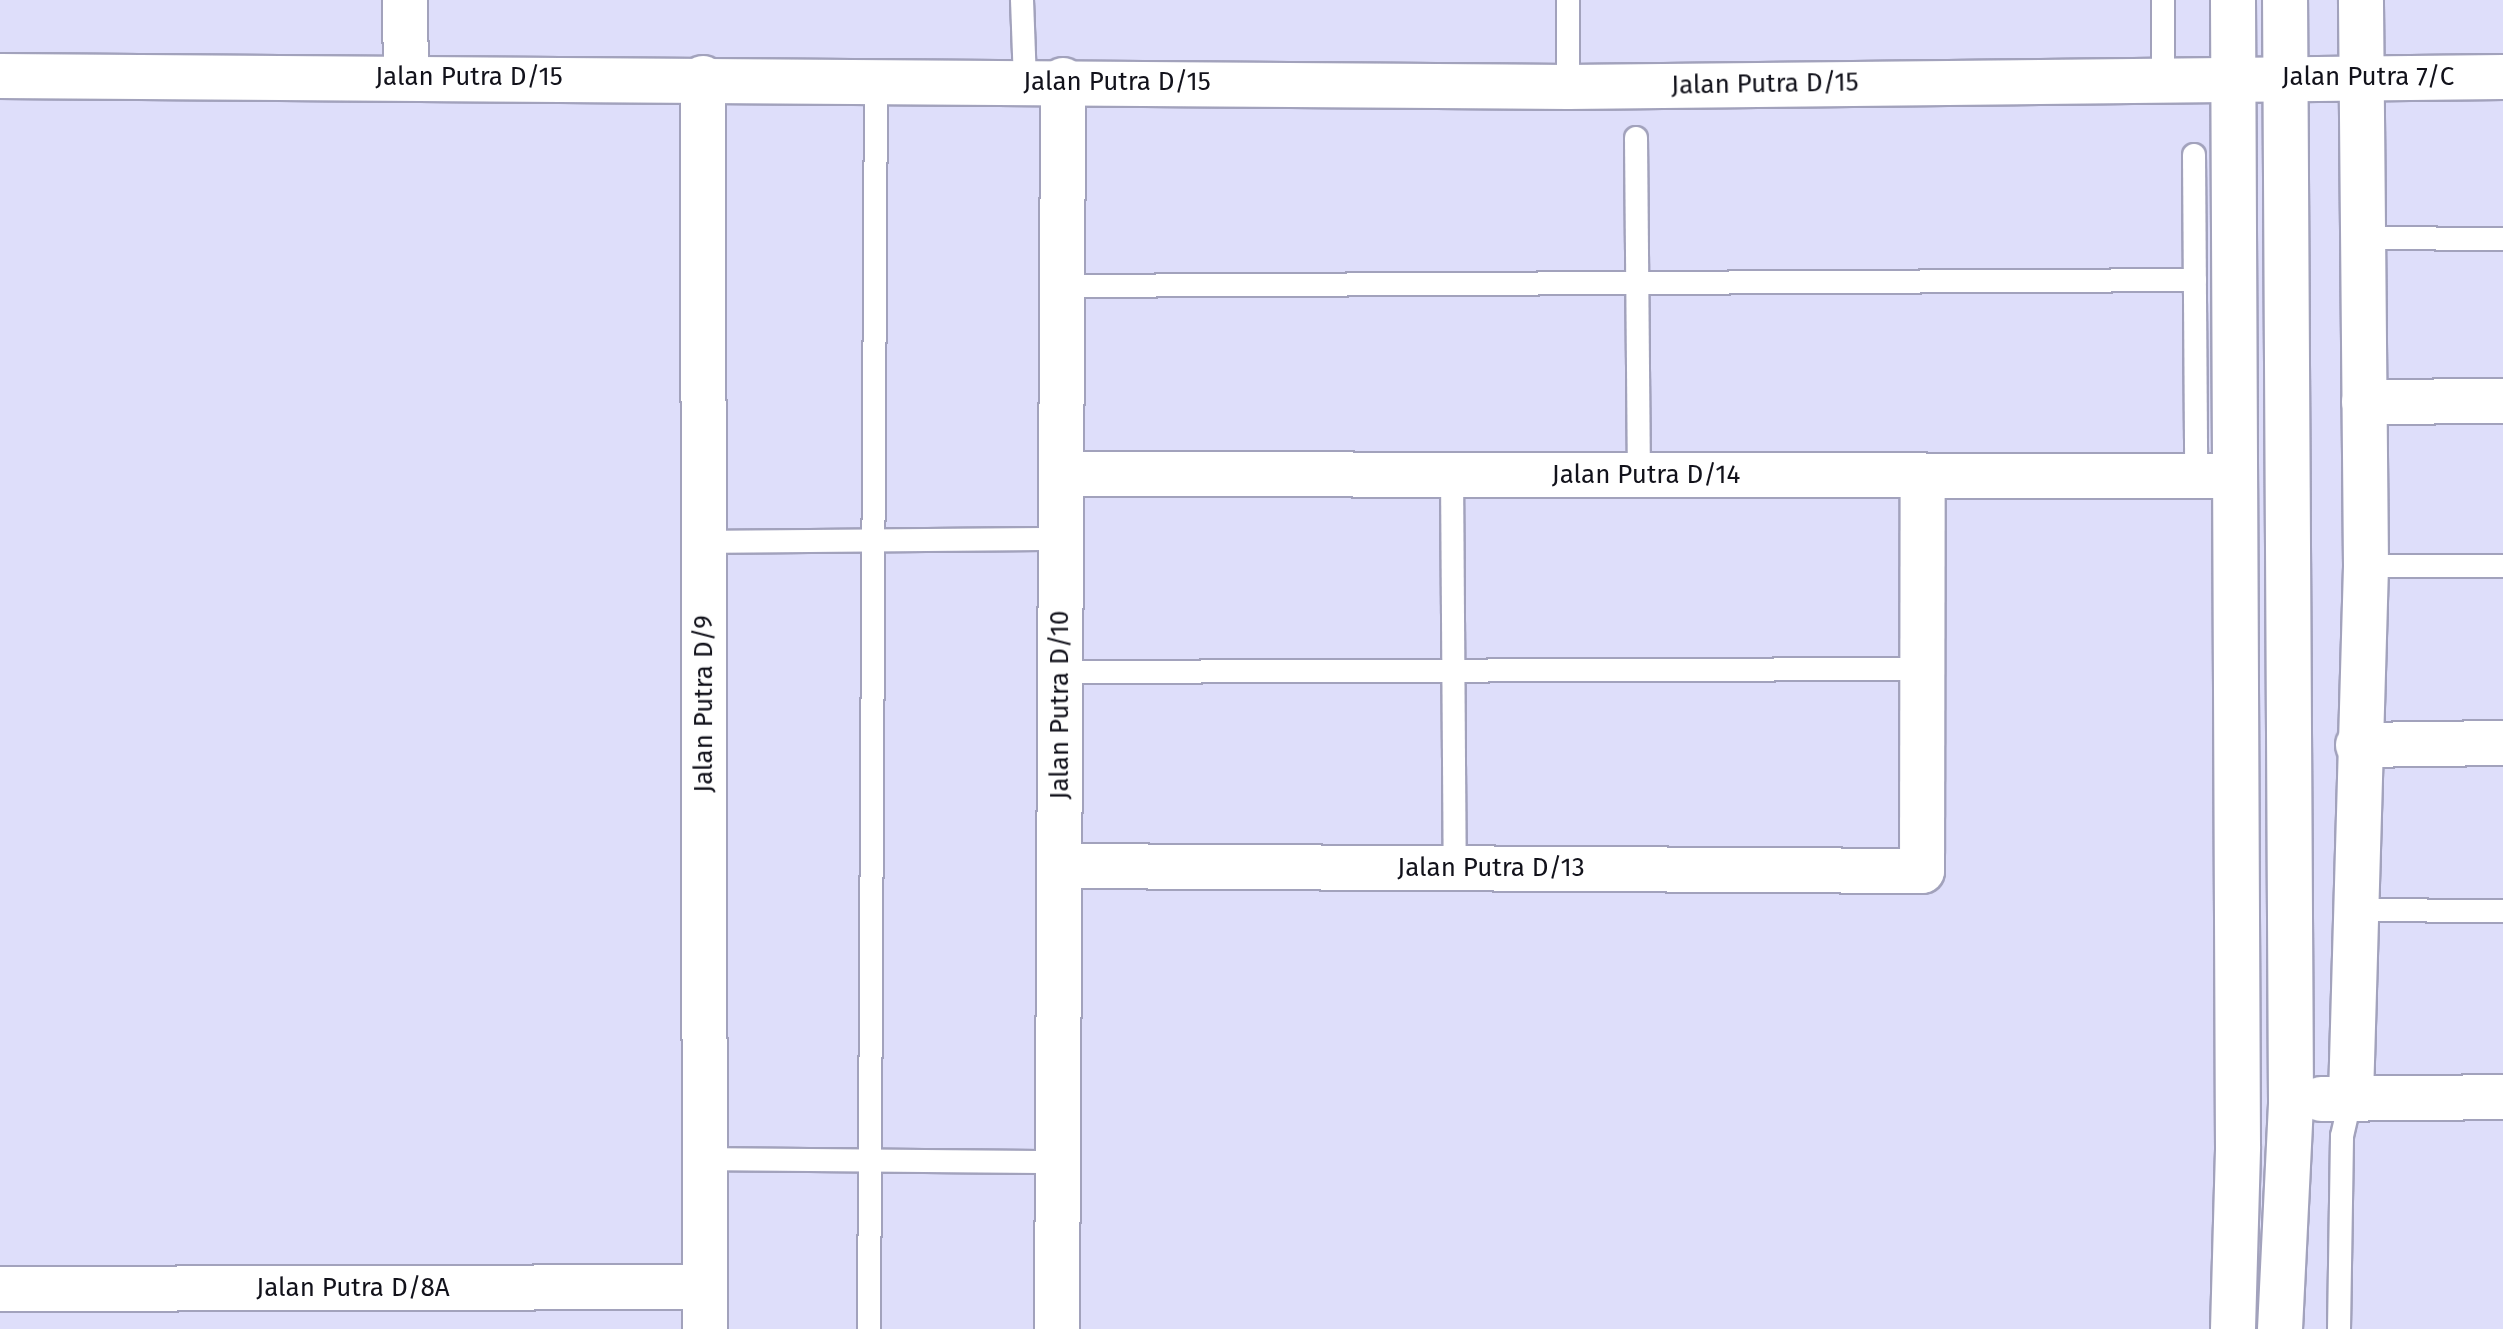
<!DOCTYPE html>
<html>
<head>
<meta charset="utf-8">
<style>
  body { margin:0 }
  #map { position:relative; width:2503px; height:1329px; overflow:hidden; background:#dedefa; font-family:"Fira Sans",sans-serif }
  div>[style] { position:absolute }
  .roads { filter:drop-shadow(2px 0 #a2a2bc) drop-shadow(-2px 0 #a2a2bc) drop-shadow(0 2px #a2a2bc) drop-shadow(0 -2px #a2a2bc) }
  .service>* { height:22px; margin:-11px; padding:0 11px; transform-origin:11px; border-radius:11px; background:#fff }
  .minor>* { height:44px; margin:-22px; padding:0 22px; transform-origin:22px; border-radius:22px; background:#fff }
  span { translate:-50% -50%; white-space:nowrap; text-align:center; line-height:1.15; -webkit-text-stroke:6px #fff; paint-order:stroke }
  .street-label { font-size:26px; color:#12121b }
</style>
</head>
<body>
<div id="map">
  <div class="roads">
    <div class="service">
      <i style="left:1022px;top:0;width:81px;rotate:87.9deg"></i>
      <i style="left:2163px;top:0;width:79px;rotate:90deg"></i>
      <i style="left:1568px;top:87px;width:87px;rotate:-90deg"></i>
      <i style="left:1636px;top:138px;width:337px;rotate:89.5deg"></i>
      <i style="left:2194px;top:155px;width:321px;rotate:89.6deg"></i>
      <i style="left:2364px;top:238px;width:139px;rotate:0.4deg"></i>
      <i style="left:1062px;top:286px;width:1133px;rotate:-0.3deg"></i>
      <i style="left:1452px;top:474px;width:394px;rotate:89.6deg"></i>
      <i style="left:704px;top:542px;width:357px;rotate:-0.5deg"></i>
      <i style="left:2366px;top:566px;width:137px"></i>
      <i style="left:1060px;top:672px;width:863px;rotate:-0.2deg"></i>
      <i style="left:2354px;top:910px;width:149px;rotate:0.4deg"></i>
      <i style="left:705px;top:1159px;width:352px;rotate:0.5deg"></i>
      <i style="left:869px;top:1329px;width:1250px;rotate:-89.68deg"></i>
      <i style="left:2339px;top:1329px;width:193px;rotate:-89.1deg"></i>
      <i style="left:2342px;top:1136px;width:40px;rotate:-77deg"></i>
    </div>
    <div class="minor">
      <i style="left:405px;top:0;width:77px;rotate:89.3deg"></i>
      <i style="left:0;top:76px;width:1568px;rotate:0.4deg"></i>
      <i style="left:1568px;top:87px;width:935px;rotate:-0.61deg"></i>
      <i style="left:703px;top:78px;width:1251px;rotate:89.91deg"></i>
      <i style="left:2364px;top:402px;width:139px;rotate:-0.4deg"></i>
      <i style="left:1061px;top:474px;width:1171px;rotate:0.1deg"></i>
      <i style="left:2358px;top:745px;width:145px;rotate:-0.8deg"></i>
      <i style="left:1059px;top:866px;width:863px;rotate:0.33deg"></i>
      <i style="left:1922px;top:871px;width:395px;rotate:-89.9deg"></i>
      <i style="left:2351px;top:1097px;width:531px;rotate:-88.38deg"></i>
      <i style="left:2366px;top:566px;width:566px;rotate:-90.51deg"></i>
      <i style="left:2321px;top:1099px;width:182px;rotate:-0.6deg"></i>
      <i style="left:0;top:1289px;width:705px;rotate:-0.16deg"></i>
      <i style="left:1057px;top:1329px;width:1249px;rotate:-89.72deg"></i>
      <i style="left:2233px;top:1329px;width:183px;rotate:-88.4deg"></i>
      <i style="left:2238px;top:1146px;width:1146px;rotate:-90.25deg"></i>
      <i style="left:2280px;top:1329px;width:228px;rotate:-87.2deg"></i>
      <i style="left:2291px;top:1101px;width:1101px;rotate:-90.31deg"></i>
    </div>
  </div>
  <div class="street-label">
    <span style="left:469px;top:77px">Jalan Putra D/15</span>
    <span style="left:2368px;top:77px">Jalan Putra 7/C</span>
    <span style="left:1117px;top:82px">Jalan Putra D/15</span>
    <span style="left:1765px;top:84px;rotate:-1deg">Jalan Putra D/15</span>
    <span style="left:1646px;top:475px">Jalan Putra D/14</span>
    <span style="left:704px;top:704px;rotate:-90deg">Jalan Putra D/9</span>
    <span style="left:1060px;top:705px;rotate:-90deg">Jalan Putra D/10</span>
    <span style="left:1491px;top:868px">Jalan Putra D/13</span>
    <span style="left:353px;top:1288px">Jalan Putra D/8A</span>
  </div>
</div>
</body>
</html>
